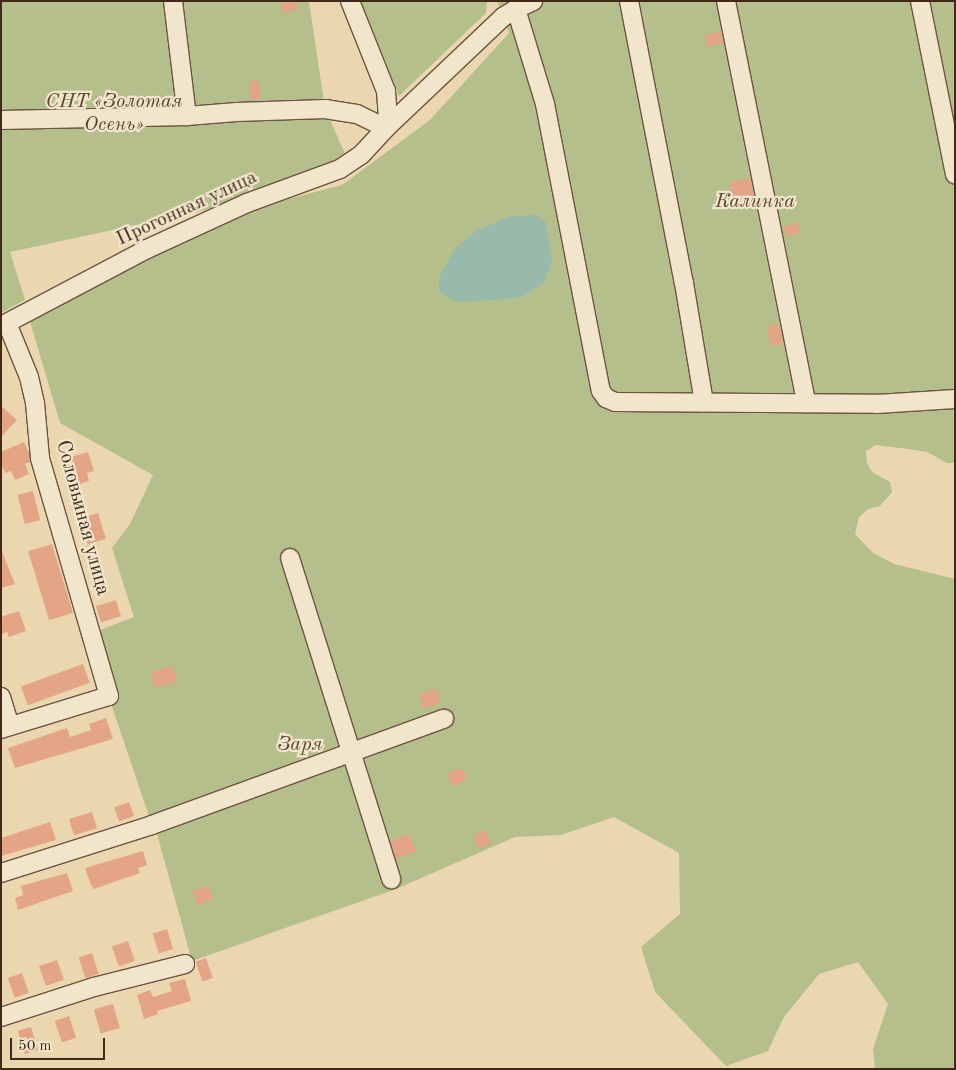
<!DOCTYPE html>
<html>
<head>
<meta charset="utf-8">
<style>
  body { margin:0 }
  #map { position:relative; width:956px; height:1070px; overflow:hidden; background:#ead7af; font-family:"Old Standard TT",serif }
  div>[style] { position:absolute }
  .green>* { inset:0; background:#b5bf8c }
  .water>* { inset:0; background:#98baaa }
  .building>* { inset:0; background:#e4a486; transform-origin:0 0 }
  .roads { filter:drop-shadow(1px 0 #6d543f) drop-shadow(-1px 0 #6d543f) drop-shadow(0 1px #6d543f) drop-shadow(0 -1px #6d543f) }
  .minor>* { height:18px; margin:-9px; padding:0 9px; transform-origin:9px; border-radius:9px; background:#f1e5cb }
  span { translate:-50% -50%; white-space:nowrap; text-align:center; line-height:1.15; -webkit-text-stroke:4.5px #f1e5cb; paint-order:stroke }
  .park-label { font-size:20px; color:#5a4731; font-style:italic }
  .street-label { font-size:20px; color:#43291a }
  .frame { position:absolute; inset:0; border:2px solid #43291a; pointer-events:none }
  .scale { position:absolute; left:10px; top:1038px; width:95px; height:22px; box-sizing:border-box; border:2px solid #43291a; border-top:0; padding-left:6px; font-size:15px; line-height:18px; white-space:nowrap; color:#43291a; -webkit-text-stroke:4px #f1e5cb; paint-order:stroke }
</style>
</head>
<body>
<div id="map">
  <div class="green">
    <i style="clip-path:polygon(1px 1px,309px 1px,325px 109px,346px 156px,206px 210px,10px 252px,25px 300px,1px 313px)"></i>
    <i style="clip-path:polygon(350px 1px,487px 1px,486px 13px,399px 96px,373px 31px,360px 27px)"></i>
    <i style="clip-path:polygon(497px 1px,955px 1px,955px 463px,947px 463px,927px 452px,908px 449px,876px 445px,866px 451px,867px 463px,872px 472px,890px 482px,892px 492px,880px 506px,868px 509px,859px 517px,855px 534px,873px 553px,894px 564px,955px 579px,955px 1069px,875px 1069px,873px 1049px,888px 1004px,858px 962px,819px 974px,784px 1017px,768px 1051px,726px 1066px,655px 992px,641px 947px,680px 914px,679px 853px,614px 817px,561px 835px,515px 837px,396px 889px,192px 961px,157px 834px,150px 819px,111px 704px,119px 701px,100px 630px,134px 617px,112px 548px,130px 524px,153px 475px,60px 423px,29px 318px,111px 275px,257px 207px,342px 185px,430px 120px,509px 33px)"></i>
  </div>
  <div class="water">
    <i style="clip-path:polygon(536px 215px,546px 222px,552px 261px,545px 282px,522px 297px,492px 300px,457px 302px,439px 292px,439px 277px,454px 250px,476px 231px,511px 216px)"></i>
  </div>
  <div class="building">
    <i style="clip-path:polygon(282px 1px,296px 1px,297px 11px,282px 12px)"></i>
    <i style="left:721px;top:31px;width:12px;height:17px;rotate:76deg"></i>
    <i style="clip-path:polygon(258px 80px,261px 98px,251px 100px,249px 81px)"></i>
    <i style="left:750px;top:178px;width:24px;height:21px;rotate:78deg"></i>
    <i style="left:798px;top:222px;width:11px;height:15px;rotate:75deg"></i>
    <i style="left:780px;top:324px;width:20px;height:13px;rotate:81deg"></i>
    <i style="clip-path:polygon(1px 406px,17px 420px,1px 437px)"></i>
    <i style="clip-path:polygon(24px 442px,29px 453px,30px 462px,25px 464px,29px 474px,15px 480px,11px 471px,5px 473px,1px 464px,1px 452px)"></i>
    <i style="clip-path:polygon(88px 452px,94px 471px,87px 473px,89px 481px,71px 487px,63px 459px)"></i>
    <i style="left:33px;top:491px;width:30px;height:16px;rotate:76deg"></i>
    <i style="left:98px;top:513px;width:27px;height:19px;rotate:73deg"></i>
    <i style="left:52px;top:544px;width:72px;height:25px;rotate:73deg"></i>
    <i style="clip-path:polygon(1px 549px,15px 584px,1px 588px)"></i>
    <i style="left:116px;top:600px;width:17px;height:21px;rotate:73deg"></i>
    <i style="clip-path:polygon(19px 611px,26px 631px,9px 637px,7px 632px,1px 634px,1px 617px)"></i>
    <i style="left:83px;top:664px;width:20px;height:66px;rotate:70deg"></i>
    <i style="left:173px;top:666px;width:16px;height:23px;rotate:75deg"></i>
    <i style="left:436px;top:689px;width:15px;height:18px;rotate:74deg"></i>
    <i style="clip-path:polygon(106px 718px,113px 739px,15px 768px,8px 748px,67px 728px,70px 737px,91px 730px,89px 724px)"></i>
    <i style="left:462px;top:768px;width:13px;height:16px;rotate:67deg"></i>
    <i style="left:129px;top:802px;width:15px;height:16px;rotate:70deg"></i>
    <i style="left:92px;top:812px;width:17px;height:24px;rotate:73deg"></i>
    <i style="clip-path:polygon(50px 822px,56px 840px,1px 856px,1px 838px)"></i>
    <i style="left:486px;top:830px;width:15px;height:13px;rotate:70deg"></i>
    <i style="left:410px;top:834px;width:19px;height:22px;rotate:72deg"></i>
    <i style="clip-path:polygon(143px 851px,147px 865px,138px 868px,140px 873px,94px 889px,91px 885px,85px 868px)"></i>
    <i style="clip-path:polygon(67px 873px,73px 891px,18px 910px,15px 898px,23px 895px,21px 886px)"></i>
    <i style="left:208px;top:885px;width:15px;height:17px;rotate:70deg"></i>
    <i style="left:167px;top:929px;width:21px;height:15px;rotate:73deg"></i>
    <i style="left:128px;top:941px;width:21px;height:17px;rotate:71deg"></i>
    <i style="left:92px;top:953px;width:22px;height:14px;rotate:72deg"></i>
    <i style="left:206px;top:958px;width:21px;height:11px;rotate:71deg"></i>
    <i style="left:57px;top:960px;width:21px;height:19px;rotate:71deg"></i>
    <i style="left:22px;top:973px;width:21px;height:15px;rotate:71deg"></i>
    <i style="clip-path:polygon(185px 979px,191px 1001px,157px 1011px,158px 1014px,144px 1019px,137px 995px,150px 990px,153px 997px,172px 991px,169px 983px)"></i>
    <i style="left:113px;top:1004px;width:25px;height:20px;rotate:74deg"></i>
    <i style="left:69px;top:1016px;width:23px;height:15px;rotate:72deg"></i>
    <i style="left:31px;top:1027px;width:24px;height:14px;rotate:73deg"></i>
  </div>
  <div class="roads">
    <div class="minor">
      <i style="left:173px;top:1px;width:116px;rotate:83.1deg"></i>
      <i style="left:350px;top:1px;width:97px;rotate:68.2deg"></i>
      <i style="left:386px;top:91px;width:29px;rotate:86deg"></i>
      <i style="left:388px;top:120px;width:8px;rotate:104deg"></i>
      <i style="left:629px;top:1px;width:287px;rotate:79deg"></i>
      <i style="left:684px;top:283px;width:121px;rotate:80.5deg"></i>
      <i style="left:726px;top:1px;width:410px;rotate:78.7deg"></i>
      <i style="left:920px;top:1px;width:177px;rotate:78.6deg"></i>
      <i style="left:516px;top:9px;width:99px;rotate:73deg"></i>
      <i style="left:545px;top:104px;width:292px;rotate:79deg"></i>
      <i style="left:601px;top:391px;width:9px;rotate:54deg"></i>
      <i style="left:606px;top:398px;width:10px;rotate:24deg"></i>
      <i style="left:615px;top:402px;width:262px;rotate:0.4deg"></i>
      <i style="left:877px;top:404px;width:78px;rotate:-3.7deg"></i>
      <i style="left:1px;top:120px;width:186px;rotate:-1.2deg"></i>
      <i style="left:187px;top:116px;width:50px;rotate:-4.6deg"></i>
      <i style="left:237px;top:112px;width:88px;rotate:-2deg"></i>
      <i style="left:325px;top:109px;width:32px;rotate:9deg"></i>
      <i style="left:357px;top:114px;width:32px;rotate:26deg"></i>
      <i style="left:1px;top:326px;width:165px;rotate:-27.8deg"></i>
      <i style="left:147px;top:249px;width:110px;rotate:-24.7deg"></i>
      <i style="left:247px;top:203px;width:99px;rotate:-20.1deg"></i>
      <i style="left:340px;top:169px;width:25px;rotate:-34deg"></i>
      <i style="left:361px;top:155px;width:37px;rotate:-47deg"></i>
      <i style="left:386px;top:128px;width:161px;rotate:-43.5deg"></i>
      <i style="left:503px;top:17px;width:15px;rotate:-32deg"></i>
      <i style="left:516px;top:9px;width:19px;rotate:-25deg"></i>
      <i style="left:290px;top:558px;width:337px;rotate:72.5deg"></i>
      <i style="left:1px;top:697px;width:30px;rotate:73deg"></i>
      <i style="left:1px;top:729px;width:113px;rotate:-17deg"></i>
      <i style="left:109px;top:696px;width:248px;rotate:-106.2deg"></i>
      <i style="left:40px;top:458px;width:55px;rotate:-95.2deg"></i>
      <i style="left:35px;top:403px;width:27px;rotate:-103deg"></i>
      <i style="left:29px;top:377px;width:58px;rotate:-112.2deg"></i>
      <i style="left:1px;top:873px;width:158px;rotate:-17.6deg"></i>
      <i style="left:152px;top:825px;width:311px;rotate:-20deg"></i>
      <i style="left:1px;top:1017px;width:98px;rotate:-17.9deg"></i>
      <i style="left:94px;top:987px;width:94px;rotate:-14.2deg"></i>
    </div>
  </div>
  <div class="park-label">
    <span style="left:114px;top:114px">СНТ «Золотая<br>Осень»</span>
    <span style="left:755px;top:202px">Калинка</span>
    <span style="left:300px;top:745px">Заря</span>
  </div>
  <div class="street-label">
    <span style="left:187px;top:209px;rotate:-25deg">Прогонная улица</span>
    <span style="left:82px;top:518px;rotate:75deg">Соловьиная улица</span>
  </div>
  <div class="frame"></div>
  <div class="scale">50 m</div>
</div>
</body>
</html>
